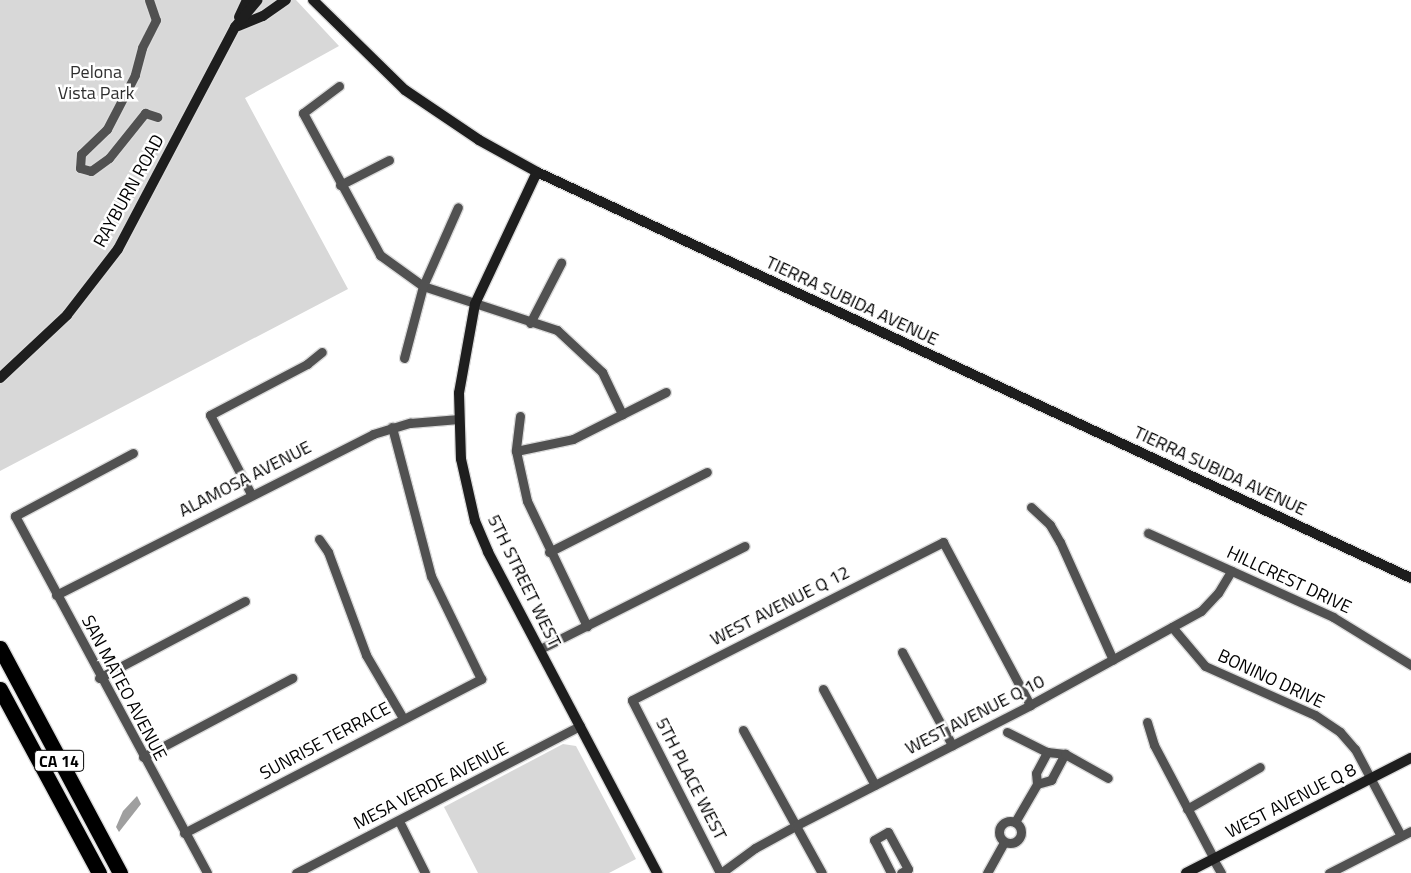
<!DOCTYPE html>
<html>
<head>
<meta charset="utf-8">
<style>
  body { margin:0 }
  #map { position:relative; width:1411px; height:873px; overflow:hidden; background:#fff; font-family:"Titillium Web",sans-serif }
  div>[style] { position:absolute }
  .green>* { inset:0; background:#d8d8d8 }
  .water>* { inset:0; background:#9f9f9f }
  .roads { filter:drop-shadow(1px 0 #dbdbdb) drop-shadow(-1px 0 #dbdbdb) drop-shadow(0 1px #dbdbdb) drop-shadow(0 -1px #dbdbdb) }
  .street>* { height:9px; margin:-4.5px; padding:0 4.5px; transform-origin:4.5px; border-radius:4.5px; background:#515151 }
  .street>.ring { margin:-4.5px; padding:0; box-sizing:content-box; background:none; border:9px solid #515151; border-radius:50% }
  .secondary>* { height:10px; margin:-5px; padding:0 5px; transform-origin:5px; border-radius:5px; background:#1e1e1e }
  .highway>* { height:15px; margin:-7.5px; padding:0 7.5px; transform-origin:7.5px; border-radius:7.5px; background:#000 }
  span { translate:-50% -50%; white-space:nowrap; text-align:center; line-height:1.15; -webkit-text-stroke:5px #fff; paint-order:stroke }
  .shield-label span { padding:1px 4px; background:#fff; border:1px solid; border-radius:4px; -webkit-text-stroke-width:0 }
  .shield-label { font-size:16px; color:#000; font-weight:700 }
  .park-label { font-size:18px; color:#2f2f2f }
  .street-label { font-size:18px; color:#000 }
</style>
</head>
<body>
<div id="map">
  <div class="green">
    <i style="clip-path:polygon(0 0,296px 0,339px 46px,245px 98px,348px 289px,0 471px)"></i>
    <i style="clip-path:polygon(563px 744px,576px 746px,636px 859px,609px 873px,478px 873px,444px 807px)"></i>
  </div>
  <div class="water">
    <i style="clip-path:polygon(137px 796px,141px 804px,119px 832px,116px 827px,123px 811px)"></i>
  </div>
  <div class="roads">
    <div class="street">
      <i style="left:149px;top:0;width:21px;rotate:71deg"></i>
      <i style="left:156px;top:20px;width:31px;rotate:117deg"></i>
      <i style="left:142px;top:48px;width:28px;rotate:105deg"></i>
      <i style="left:135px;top:75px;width:61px;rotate:117.4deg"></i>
      <i style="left:107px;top:129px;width:36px;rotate:136deg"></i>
      <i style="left:81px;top:154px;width:14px;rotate:94deg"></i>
      <i style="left:80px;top:168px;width:11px;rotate:15deg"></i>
      <i style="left:91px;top:171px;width:22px;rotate:-36deg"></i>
      <i style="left:109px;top:158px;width:58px;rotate:-51.3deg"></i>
      <i style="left:145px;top:113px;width:13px;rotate:18deg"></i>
      <i style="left:339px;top:86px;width:45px;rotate:143.1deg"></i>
      <i style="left:303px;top:113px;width:162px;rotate:61.5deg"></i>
      <i style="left:380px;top:255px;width:53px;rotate:35.8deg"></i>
      <i style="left:423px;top:286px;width:141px;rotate:18.2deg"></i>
      <i style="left:557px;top:330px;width:62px;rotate:43deg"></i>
      <i style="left:602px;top:372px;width:47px;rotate:64.5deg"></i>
      <i style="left:340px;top:185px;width:55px;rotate:-27deg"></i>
      <i style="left:530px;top:323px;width:68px;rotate:-62.7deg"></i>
      <i style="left:404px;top:358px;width:74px;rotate:-75.2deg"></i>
      <i style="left:423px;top:286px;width:86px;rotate:-66.1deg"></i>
      <i style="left:520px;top:416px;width:35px;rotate:97deg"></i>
      <i style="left:516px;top:451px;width:51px;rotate:77.6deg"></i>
      <i style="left:527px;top:501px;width:139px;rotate:64.4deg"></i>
      <i style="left:516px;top:451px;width:58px;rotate:-11.9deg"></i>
      <i style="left:573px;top:439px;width:104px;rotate:-26.8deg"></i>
      <i style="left:133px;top:453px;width:134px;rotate:151.9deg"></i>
      <i style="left:15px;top:516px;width:405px;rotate:61.7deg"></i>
      <i style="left:251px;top:494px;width:89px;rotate:-117.4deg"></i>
      <i style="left:210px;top:415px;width:110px;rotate:-27.7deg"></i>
      <i style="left:307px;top:364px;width:19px;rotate:-39deg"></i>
      <i style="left:1031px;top:507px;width:26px;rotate:43deg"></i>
      <i style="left:1050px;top:525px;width:20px;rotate:60deg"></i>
      <i style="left:1060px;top:542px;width:129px;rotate:65.8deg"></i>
      <i style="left:1148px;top:533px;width:203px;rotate:24.4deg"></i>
      <i style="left:1333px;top:617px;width:92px;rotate:31.6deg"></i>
      <i style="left:319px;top:539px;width:16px;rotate:55deg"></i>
      <i style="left:328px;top:552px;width:110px;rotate:69.7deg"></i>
      <i style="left:366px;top:655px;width:73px;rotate:59.6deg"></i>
      <i style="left:549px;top:552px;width:177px;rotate:-26.9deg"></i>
      <i style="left:56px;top:595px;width:356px;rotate:-26.9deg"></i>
      <i style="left:373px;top:434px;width:39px;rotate:-17deg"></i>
      <i style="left:410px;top:423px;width:49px;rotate:-4.7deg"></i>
      <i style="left:1172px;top:627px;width:51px;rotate:49.8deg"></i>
      <i style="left:1205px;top:666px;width:120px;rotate:24deg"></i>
      <i style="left:1315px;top:715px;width:30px;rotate:34deg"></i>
      <i style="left:1340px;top:732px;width:23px;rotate:49deg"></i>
      <i style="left:1355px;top:749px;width:98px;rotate:62.1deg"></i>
      <i style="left:540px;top:649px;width:229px;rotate:-26.7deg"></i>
      <i style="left:902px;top:652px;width:106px;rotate:61.7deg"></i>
      <i style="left:99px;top:678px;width:165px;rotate:-27.8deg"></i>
      <i style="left:823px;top:689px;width:109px;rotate:61.6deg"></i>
      <i style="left:1147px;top:722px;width:24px;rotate:73deg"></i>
      <i style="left:1154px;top:745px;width:129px;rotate:62.2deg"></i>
      <i style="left:743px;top:730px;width:163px;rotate:61.1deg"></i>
      <i style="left:1007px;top:732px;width:45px;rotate:26.6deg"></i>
      <i style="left:143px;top:757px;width:169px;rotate:-27.9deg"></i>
      <i style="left:1037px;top:784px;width:15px;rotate:-16deg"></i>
      <i style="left:1051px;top:780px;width:30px;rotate:-62deg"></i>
      <i style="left:1187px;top:809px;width:84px;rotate:-29.9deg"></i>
      <i class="ring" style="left:999px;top:821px;width:13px;height:13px"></i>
      <i style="left:399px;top:821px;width:58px;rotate:63.4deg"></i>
      <i style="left:1015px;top:822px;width:44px;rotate:-59.9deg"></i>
      <i style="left:1037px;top:784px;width:11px;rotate:-95deg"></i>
      <i style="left:1036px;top:773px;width:24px;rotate:-62deg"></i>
      <i style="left:1047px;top:752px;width:18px;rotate:6deg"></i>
      <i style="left:1065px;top:754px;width:49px;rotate:29.2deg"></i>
      <i style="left:184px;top:833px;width:335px;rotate:-27.4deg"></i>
      <i style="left:481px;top:679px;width:114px;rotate:-115.9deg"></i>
      <i style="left:431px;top:576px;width:154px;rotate:-104.7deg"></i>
      <i style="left:1213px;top:859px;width:16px;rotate:60deg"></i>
      <i style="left:296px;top:873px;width:320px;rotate:-27.4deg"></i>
      <i style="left:720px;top:873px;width:194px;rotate:-117deg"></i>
      <i style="left:632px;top:700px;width:349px;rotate:-26.9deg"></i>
      <i style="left:943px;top:542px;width:185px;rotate:61.9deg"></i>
      <i style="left:721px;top:873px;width:42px;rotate:-36.3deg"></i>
      <i style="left:755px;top:848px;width:48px;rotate:-28.7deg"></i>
      <i style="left:797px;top:825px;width:262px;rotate:-27.2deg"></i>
      <i style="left:1030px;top:705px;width:195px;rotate:-28.8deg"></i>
      <i style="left:1201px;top:611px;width:25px;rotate:-47deg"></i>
      <i style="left:1218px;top:593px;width:26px;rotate:-59deg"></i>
      <i style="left:891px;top:873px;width:37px;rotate:-117deg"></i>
      <i style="left:874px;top:840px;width:16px;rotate:-30deg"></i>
      <i style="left:888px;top:832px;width:42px;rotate:61.6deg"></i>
      <i style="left:908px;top:869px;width:8px;rotate:150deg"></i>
      <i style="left:987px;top:873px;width:35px;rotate:-61deg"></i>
      <i style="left:1329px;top:873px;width:92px;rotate:-27.1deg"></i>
    </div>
    <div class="secondary">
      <i style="left:313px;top:0;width:129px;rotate:44.4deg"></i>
      <i style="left:405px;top:90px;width:89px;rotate:34deg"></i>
      <i style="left:479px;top:140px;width:66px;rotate:28.9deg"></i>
      <i style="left:537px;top:172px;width:964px;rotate:24.92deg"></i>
      <i style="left:239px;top:17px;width:19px;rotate:-65deg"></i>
      <i style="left:238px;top:26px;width:27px;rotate:-22deg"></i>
      <i style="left:263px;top:16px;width:28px;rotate:-35deg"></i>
      <i style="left:537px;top:172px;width:146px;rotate:115.2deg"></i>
      <i style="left:475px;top:304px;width:90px;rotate:100.2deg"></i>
      <i style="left:459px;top:393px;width:66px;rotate:88.3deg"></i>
      <i style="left:461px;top:459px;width:64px;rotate:77.3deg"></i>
      <i style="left:475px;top:521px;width:34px;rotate:67deg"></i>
      <i style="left:488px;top:552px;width:363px;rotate:62.2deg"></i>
      <i style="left:0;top:378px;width:92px;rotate:-43.2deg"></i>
      <i style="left:67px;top:315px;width:83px;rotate:-52.3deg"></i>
      <i style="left:118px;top:249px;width:251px;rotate:-62.2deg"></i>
      <i style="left:235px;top:27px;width:35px;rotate:-50deg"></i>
      <i style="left:1186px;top:873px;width:253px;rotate:-27.1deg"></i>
    </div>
    <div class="highway">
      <i style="left:0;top:648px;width:255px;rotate:61.9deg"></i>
      <i style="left:0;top:689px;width:209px;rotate:61.7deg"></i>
    </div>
  </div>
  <div class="shield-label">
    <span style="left:59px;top:761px">CA 14</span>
  </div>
  <div class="park-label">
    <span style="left:96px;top:83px">Pelona<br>Vista Park</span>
  </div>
  <div class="street-label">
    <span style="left:129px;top:191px;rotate:-61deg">RAYBURN ROAD</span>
    <span style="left:852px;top:301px;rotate:25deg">TIERRA SUBIDA AVENUE</span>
    <span style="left:1220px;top:471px;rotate:25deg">TIERRA SUBIDA AVENUE</span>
    <span style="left:245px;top:479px;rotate:-27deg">ALAMOSA AVENUE</span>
    <span style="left:1289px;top:580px;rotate:25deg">HILLCREST DRIVE</span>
    <span style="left:524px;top:581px;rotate:64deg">5TH STREET WEST</span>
    <span style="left:780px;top:606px;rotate:-27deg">WEST AVENUE Q 12</span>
    <span style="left:1271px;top:679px;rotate:25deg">BONINO DRIVE</span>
    <span style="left:124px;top:688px;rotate:62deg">SAN MATEO AVENUE</span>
    <span style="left:975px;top:715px;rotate:-27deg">WEST AVENUE Q 10</span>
    <span style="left:325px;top:741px;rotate:-28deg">SUNRISE TERRACE</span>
    <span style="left:691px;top:779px;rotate:63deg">5TH PLACE WEST</span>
    <span style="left:431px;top:786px;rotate:-27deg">MESA VERDE AVENUE</span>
    <span style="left:1291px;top:801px;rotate:-27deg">WEST AVENUE Q 8</span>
  </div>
</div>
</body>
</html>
